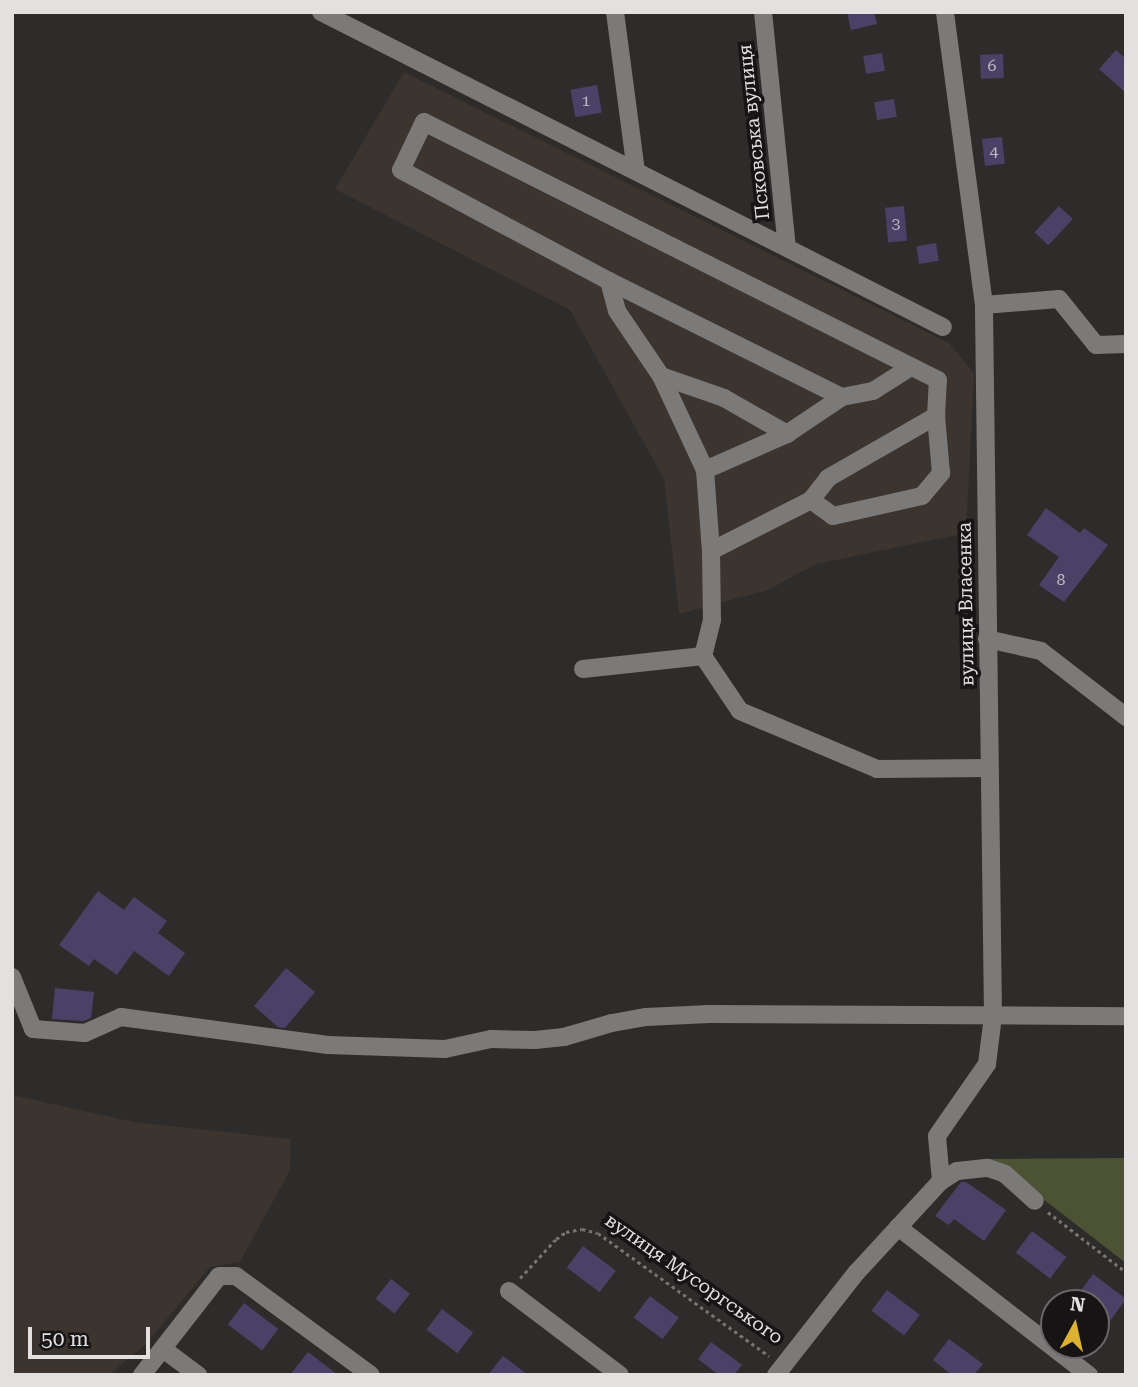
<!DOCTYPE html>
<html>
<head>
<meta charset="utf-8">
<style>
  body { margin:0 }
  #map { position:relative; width:1138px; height:1387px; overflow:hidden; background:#2e2c2a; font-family:"Roboto Serif",serif }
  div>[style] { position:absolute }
  .built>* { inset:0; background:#3b342f }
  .green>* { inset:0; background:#4c5234 }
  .building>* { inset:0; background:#4b4166; transform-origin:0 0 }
  .path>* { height:2.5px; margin-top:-1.25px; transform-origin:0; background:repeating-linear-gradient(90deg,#767472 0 3.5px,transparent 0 7px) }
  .minor>* { height:18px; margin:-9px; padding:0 9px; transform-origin:9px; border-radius:9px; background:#7b7a79 }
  span { translate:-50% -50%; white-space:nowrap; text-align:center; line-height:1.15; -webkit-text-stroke:7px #161414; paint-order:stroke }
  .number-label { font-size:16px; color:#bdb9c2 }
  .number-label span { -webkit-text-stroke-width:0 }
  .street-label { font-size:19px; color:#e3e1e0 }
  .frame { position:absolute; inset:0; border:14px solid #e3e1e0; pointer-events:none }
  .north { position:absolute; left:1040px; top:1289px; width:70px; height:70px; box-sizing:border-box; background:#161414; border:2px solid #686666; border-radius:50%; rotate:8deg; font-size:19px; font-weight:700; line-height:28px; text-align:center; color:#e3e1e0 }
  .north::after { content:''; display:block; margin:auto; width:24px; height:32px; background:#deb133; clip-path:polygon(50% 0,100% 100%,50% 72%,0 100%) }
  .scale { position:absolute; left:28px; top:1327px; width:122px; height:32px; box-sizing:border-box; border:4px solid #e3e1e0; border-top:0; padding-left:9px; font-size:21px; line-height:24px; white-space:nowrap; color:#e3e1e0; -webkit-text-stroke:5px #161414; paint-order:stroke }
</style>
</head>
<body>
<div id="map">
  <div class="built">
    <i style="clip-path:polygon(404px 72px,949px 343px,974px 374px,966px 533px,816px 564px,768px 590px,679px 614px,664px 479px,570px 310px,335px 189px)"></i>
    <i style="clip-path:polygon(12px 1095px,134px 1122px,291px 1139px,290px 1170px,240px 1262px,210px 1267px,145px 1345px,109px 1375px,12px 1375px)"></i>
  </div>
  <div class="green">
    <i style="clip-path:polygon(1126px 1158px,1126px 1263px,991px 1159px)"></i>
  </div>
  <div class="building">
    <i style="clip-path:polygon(847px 12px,874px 12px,877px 24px,851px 30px)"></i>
    <i style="clip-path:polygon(1116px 50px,1126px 59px,1126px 93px,1099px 69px)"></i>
    <i style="left:882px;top:53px;width:18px;height:19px;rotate:81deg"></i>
    <i style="left:1003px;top:54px;width:24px;height:23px;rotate:88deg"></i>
    <i style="left:597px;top:85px;width:28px;height:27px;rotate:80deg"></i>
    <i style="left:894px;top:99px;width:18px;height:20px;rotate:81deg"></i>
    <i style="left:1002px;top:137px;width:27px;height:20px;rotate:84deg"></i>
    <i style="left:904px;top:206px;width:35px;height:19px;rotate:85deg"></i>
    <i style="left:1059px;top:206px;width:19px;height:36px;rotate:43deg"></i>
    <i style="left:936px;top:243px;width:18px;height:20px;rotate:81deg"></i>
    <i style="clip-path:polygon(1046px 508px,1080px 533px,1084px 528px,1108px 545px,1064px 602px,1039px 585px,1059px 557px,1027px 535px)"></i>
    <i style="clip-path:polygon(98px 891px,124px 910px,134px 897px,167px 921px,158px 933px,185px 953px,169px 976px,134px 951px,117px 975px,94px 959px,89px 966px,59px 945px)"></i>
    <i style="clip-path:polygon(286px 968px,315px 992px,285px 1028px,278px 1027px,254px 1006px)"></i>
    <i style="clip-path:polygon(55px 988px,94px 992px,91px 1018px,83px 1021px,52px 1019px)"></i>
    <i style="clip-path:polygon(961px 1182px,966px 1182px,1006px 1210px,984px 1241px,954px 1219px,949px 1225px,935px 1216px)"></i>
    <i style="left:1032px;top:1231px;width:43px;height:27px;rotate:37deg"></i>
    <i style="left:583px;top:1246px;width:41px;height:27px;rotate:37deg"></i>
    <i style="clip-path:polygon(1093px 1274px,1126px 1299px,1110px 1321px,1096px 1310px,1096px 1303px,1086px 1303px,1077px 1296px)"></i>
    <i style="left:391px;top:1279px;width:24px;height:25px;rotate:38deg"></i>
    <i style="left:887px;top:1290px;width:41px;height:26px;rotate:37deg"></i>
    <i style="left:650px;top:1296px;width:36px;height:27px;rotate:37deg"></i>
    <i style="left:244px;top:1303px;width:43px;height:27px;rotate:37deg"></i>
    <i style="left:442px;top:1309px;width:39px;height:26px;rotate:37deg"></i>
    <i style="clip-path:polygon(949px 1339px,983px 1364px,974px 1375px,952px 1375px,933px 1360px)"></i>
    <i style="clip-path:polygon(711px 1342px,742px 1365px,734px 1375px,719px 1375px,698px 1359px)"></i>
    <i style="clip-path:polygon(308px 1352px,338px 1375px,290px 1375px)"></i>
    <i style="clip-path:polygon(503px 1356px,528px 1375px,488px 1375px)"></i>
  </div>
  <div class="path">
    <i style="left:1048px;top:1212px;width:98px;rotate:37.6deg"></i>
    <i style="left:520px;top:1278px;width:53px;rotate:-47.3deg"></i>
    <i style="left:556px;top:1239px;width:12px;rotate:-35deg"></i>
    <i style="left:566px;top:1232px;width:16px;rotate:-11deg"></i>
    <i style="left:582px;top:1229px;width:16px;rotate:14deg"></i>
    <i style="left:598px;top:1233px;width:211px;rotate:35.7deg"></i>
  </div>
  <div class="minor">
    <i style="left:321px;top:12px;width:697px;rotate:26.86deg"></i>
    <i style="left:615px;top:12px;width:160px;rotate:82.5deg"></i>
    <i style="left:763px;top:12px;width:237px;rotate:84.2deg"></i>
    <i style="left:609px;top:281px;width:31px;rotate:75deg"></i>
    <i style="left:617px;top:311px;width:78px;rotate:55.9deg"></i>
    <i style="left:661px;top:376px;width:104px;rotate:64.9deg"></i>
    <i style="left:984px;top:305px;width:75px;rotate:-4.6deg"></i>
    <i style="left:1059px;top:299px;width:59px;rotate:51.2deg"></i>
    <i style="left:1096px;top:345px;width:30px;rotate:-2deg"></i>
    <i style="left:661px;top:376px;width:67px;rotate:19.2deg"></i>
    <i style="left:724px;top:398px;width:73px;rotate:29.7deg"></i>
    <i style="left:842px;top:397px;width:32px;rotate:-11deg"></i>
    <i style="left:873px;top:391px;width:45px;rotate:-32.3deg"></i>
    <i style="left:811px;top:500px;width:27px;rotate:36deg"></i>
    <i style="left:833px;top:516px;width:91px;rotate:-12.7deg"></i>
    <i style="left:922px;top:496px;width:30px;rotate:-50deg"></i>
    <i style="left:941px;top:473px;width:57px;rotate:-95deg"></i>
    <i style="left:936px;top:416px;width:36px;rotate:-87deg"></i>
    <i style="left:938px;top:380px;width:575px;rotate:-153.35deg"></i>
    <i style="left:424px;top:122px;width:53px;rotate:115.6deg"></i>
    <i style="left:401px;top:170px;width:236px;rotate:28.1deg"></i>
    <i style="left:609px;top:281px;width:260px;rotate:26.5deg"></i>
    <i style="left:842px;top:397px;width:66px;rotate:146.1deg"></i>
    <i style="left:787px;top:434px;width:90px;rotate:156.3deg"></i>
    <i style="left:705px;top:470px;width:81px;rotate:85.8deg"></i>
    <i style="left:711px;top:551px;width:69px;rotate:89.2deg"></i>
    <i style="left:712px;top:620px;width:37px;rotate:104deg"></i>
    <i style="left:703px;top:656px;width:66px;rotate:56.1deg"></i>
    <i style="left:740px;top:711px;width:149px;rotate:22.9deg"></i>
    <i style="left:877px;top:769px;width:112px;rotate:-0.5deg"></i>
    <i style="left:711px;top:551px;width:112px;rotate:-27deg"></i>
    <i style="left:811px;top:500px;width:28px;rotate:-52deg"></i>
    <i style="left:828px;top:478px;width:125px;rotate:-29.9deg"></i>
    <i style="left:987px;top:639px;width:55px;rotate:12.5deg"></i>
    <i style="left:1041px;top:651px;width:108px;rotate:37.8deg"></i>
    <i style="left:583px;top:669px;width:121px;rotate:-6.2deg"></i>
    <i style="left:12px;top:977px;width:56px;rotate:68deg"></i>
    <i style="left:33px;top:1029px;width:52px;rotate:4.4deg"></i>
    <i style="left:85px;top:1033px;width:39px;rotate:-24deg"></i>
    <i style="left:121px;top:1017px;width:209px;rotate:7.7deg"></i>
    <i style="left:328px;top:1045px;width:117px;rotate:2deg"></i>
    <i style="left:445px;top:1049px;width:47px;rotate:-12.3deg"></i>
    <i style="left:491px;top:1039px;width:44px;rotate:1.3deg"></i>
    <i style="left:535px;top:1040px;width:29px;rotate:-6deg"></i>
    <i style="left:564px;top:1037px;width:50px;rotate:-16.3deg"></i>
    <i style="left:612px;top:1023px;width:35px;rotate:-10deg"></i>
    <i style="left:646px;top:1017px;width:63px;rotate:-2.7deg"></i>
    <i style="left:709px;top:1014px;width:417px;rotate:0.3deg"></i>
    <i style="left:941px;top:1181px;width:45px;rotate:-95.1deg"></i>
    <i style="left:937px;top:1136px;width:88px;rotate:-55.2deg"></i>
    <i style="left:987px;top:1064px;width:48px;rotate:-82.9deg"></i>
    <i style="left:993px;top:1016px;width:711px;rotate:-90.73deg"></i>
    <i style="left:984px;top:305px;width:296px;rotate:-97.6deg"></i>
    <i style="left:898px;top:1227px;width:242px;rotate:37.8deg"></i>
    <i style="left:509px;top:1291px;width:139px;rotate:37.1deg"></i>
    <i style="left:163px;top:1349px;width:44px;rotate:36.6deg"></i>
    <i style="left:142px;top:1375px;width:125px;rotate:-52.1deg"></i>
    <i style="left:219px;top:1276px;width:17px"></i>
    <i style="left:236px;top:1276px;width:167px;rotate:36.3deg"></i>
    <i style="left:776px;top:1375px;width:130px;rotate:-51.9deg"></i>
    <i style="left:856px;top:1273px;width:125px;rotate:-47.3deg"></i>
    <i style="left:941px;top:1181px;width:19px;rotate:-32deg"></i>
    <i style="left:957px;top:1171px;width:31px;rotate:-6deg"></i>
    <i style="left:988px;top:1168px;width:18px;rotate:19deg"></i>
    <i style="left:1005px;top:1174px;width:40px;rotate:42deg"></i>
  </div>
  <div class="number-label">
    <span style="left:992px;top:66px">6</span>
    <span style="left:586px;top:101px">1</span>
    <span style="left:994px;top:152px">4</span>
    <span style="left:896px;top:224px">3</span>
    <span style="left:1061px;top:580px">8</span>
  </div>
  <div class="street-label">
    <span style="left:754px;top:132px;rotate:-96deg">Псковська вулиця</span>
    <span style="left:966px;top:604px;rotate:-91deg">вулиця Власенка</span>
    <span style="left:694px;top:1279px;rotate:35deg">вулиця Мусоргського</span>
  </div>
  <div class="frame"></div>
  <div class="north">N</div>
  <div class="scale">50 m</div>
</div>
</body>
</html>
